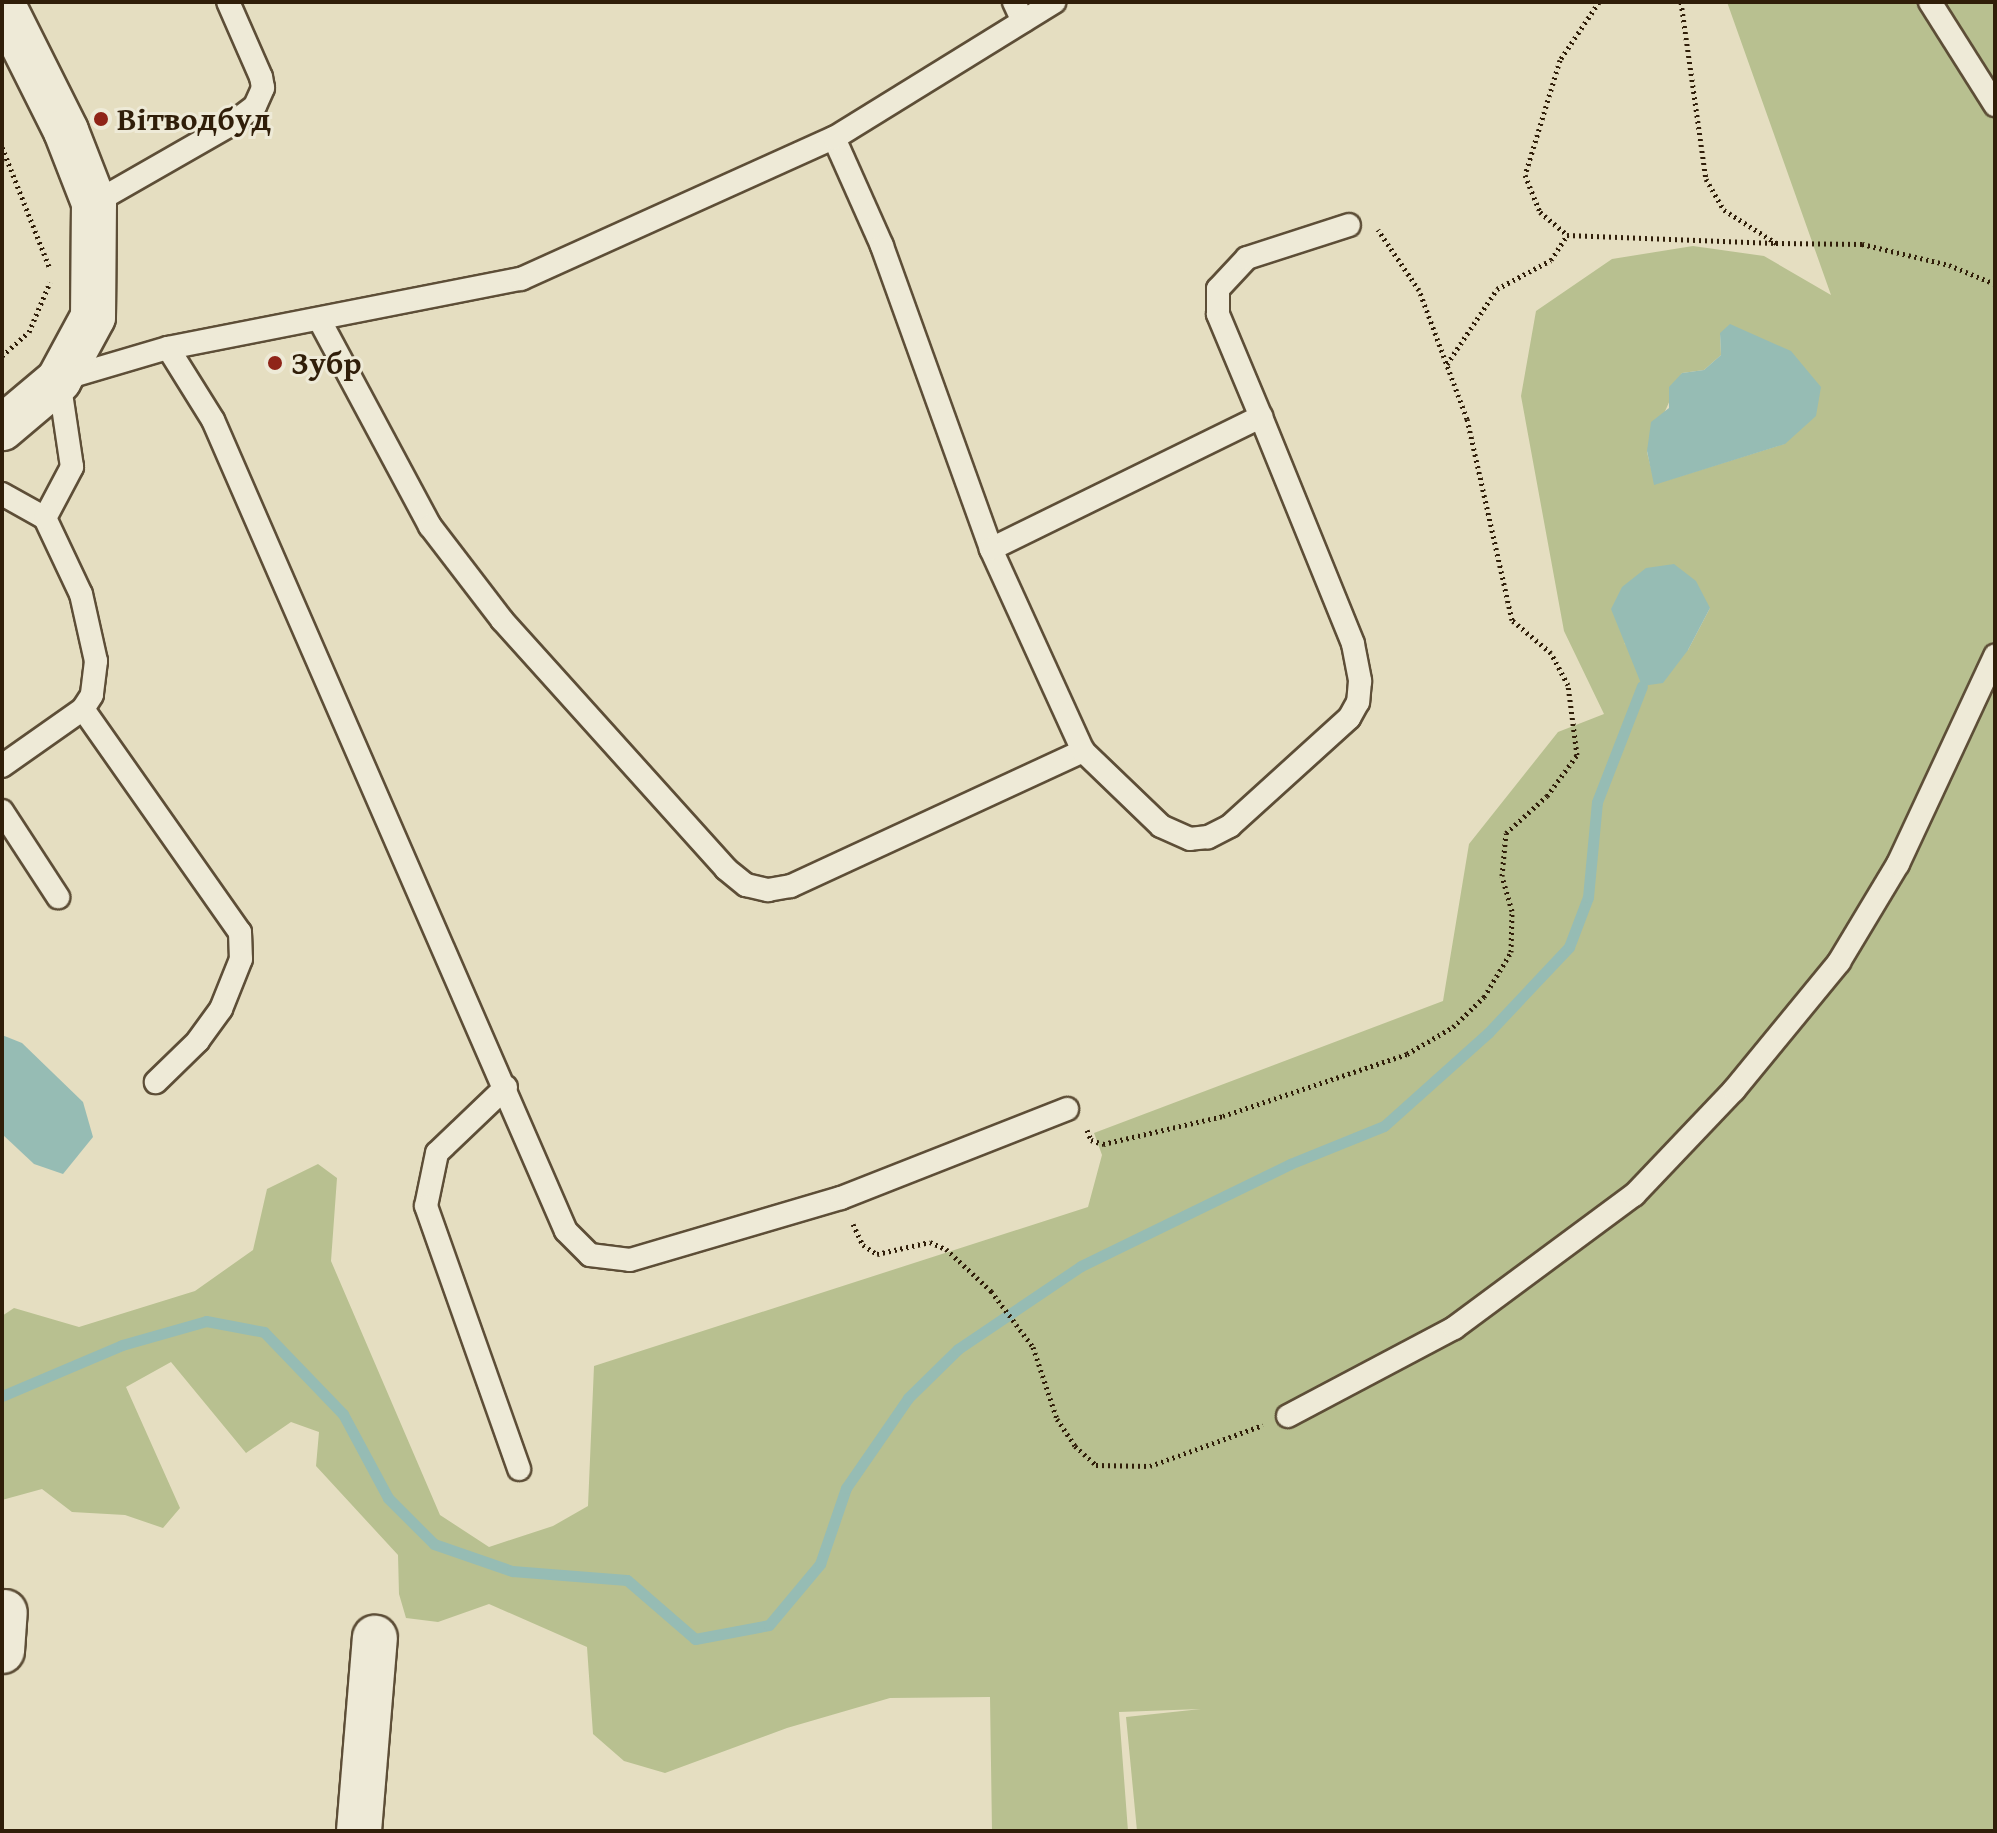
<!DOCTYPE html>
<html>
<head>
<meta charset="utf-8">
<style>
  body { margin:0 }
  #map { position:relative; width:1997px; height:1833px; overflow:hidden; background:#e5dec1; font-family:"Gentium Book Plus",serif }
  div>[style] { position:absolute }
  .green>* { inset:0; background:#b8c090 }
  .water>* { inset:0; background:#96bcb4 }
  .stream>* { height:11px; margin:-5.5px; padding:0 5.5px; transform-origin:5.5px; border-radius:5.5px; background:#96bcb4 }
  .path>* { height:5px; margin-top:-2.5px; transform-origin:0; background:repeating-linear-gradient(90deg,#301e09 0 2px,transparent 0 6px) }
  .roads { filter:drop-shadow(2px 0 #5d4e37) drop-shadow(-2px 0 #5d4e37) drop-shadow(0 2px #5d4e37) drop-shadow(0 -2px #5d4e37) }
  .lane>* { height:22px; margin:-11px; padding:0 11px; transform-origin:11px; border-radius:11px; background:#eeead7 }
  .street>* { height:44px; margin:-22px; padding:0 22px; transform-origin:22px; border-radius:22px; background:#eeead7 }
  .secondary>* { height:44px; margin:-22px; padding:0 22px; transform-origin:22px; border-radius:22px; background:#eeead7 }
  .dots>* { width:22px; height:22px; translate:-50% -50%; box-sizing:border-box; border:4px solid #eeead7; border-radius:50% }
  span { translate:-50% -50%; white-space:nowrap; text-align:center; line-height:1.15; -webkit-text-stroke:6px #eeead7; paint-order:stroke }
  .poi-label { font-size:32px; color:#301e09; font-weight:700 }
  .left { translate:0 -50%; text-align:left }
  .frame { position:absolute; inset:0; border:4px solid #301e09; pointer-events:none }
</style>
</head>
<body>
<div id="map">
  <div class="green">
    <i style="clip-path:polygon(evenodd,1727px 2px,1995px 2px,1995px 1831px,1137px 1831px,1126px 1717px,1201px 1709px,1119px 1712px,1128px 1831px,992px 1831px,990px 1697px,890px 1698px,787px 1728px,665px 1773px,624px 1761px,593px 1734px,587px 1647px,489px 1604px,438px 1622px,406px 1618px,399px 1594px,398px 1555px,316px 1466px,319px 1432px,291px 1422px,246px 1453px,171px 1362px,126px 1387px,180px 1508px,163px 1528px,125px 1515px,72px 1512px,42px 1489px,2px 1500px,2px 1316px,14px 1308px,79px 1327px,195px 1291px,253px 1250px,267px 1189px,318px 1164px,337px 1178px,331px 1261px,440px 1515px,489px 1547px,553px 1526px,588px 1506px,594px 1366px,1088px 1207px,1102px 1155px,1094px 1133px,1443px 1001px,1469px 844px,1558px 732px,1604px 714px,1564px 631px,1521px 396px,1536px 311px,1612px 259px,1693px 246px,1764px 256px,1831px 295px,1727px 2px,1720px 334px,1784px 444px,1655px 484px,1647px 452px,1682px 373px,1704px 370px,1721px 355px,1720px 334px,1727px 2px,1710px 608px,1688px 650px,1624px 644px,1710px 608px)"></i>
  </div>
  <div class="water">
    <i style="clip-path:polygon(1730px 324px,1791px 351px,1821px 387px,1816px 416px,1785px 444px,1654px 485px,1647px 451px,1651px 422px,1669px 408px,1669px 387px,1682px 373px,1704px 370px,1721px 355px,1720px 333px)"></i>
    <i style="clip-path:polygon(1674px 564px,1696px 581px,1710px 608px,1688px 650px,1663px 683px,1642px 686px,1611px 609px,1622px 587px,1646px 568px)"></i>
    <i style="clip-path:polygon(2px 1035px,22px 1043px,83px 1102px,93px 1137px,63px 1174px,34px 1164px,2px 1134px)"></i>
  </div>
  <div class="stream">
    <i style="left:2px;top:1396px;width:130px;rotate:-23deg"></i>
    <i style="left:122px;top:1345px;width:87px;rotate:-15.9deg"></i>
    <i style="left:206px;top:1321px;width:59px;rotate:10.7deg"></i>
    <i style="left:264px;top:1332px;width:114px;rotate:46.1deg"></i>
    <i style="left:343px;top:1414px;width:95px;rotate:61.8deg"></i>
    <i style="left:388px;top:1498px;width:65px;rotate:45deg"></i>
    <i style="left:434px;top:1544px;width:83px;rotate:19.1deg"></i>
    <i style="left:512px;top:1571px;width:115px;rotate:4.5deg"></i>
    <i style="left:627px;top:1580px;width:90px;rotate:40.9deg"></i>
    <i style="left:695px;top:1639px;width:75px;rotate:-10.7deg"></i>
    <i style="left:769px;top:1625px;width:80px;rotate:-50.1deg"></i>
    <i style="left:820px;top:1564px;width:80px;rotate:-71.1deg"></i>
    <i style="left:846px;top:1488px;width:109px;rotate:-55.4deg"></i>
    <i style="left:908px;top:1398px;width:70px;rotate:-44.4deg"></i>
    <i style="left:958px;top:1349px;width:148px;rotate:-34deg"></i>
    <i style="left:1081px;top:1266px;width:233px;rotate:-26deg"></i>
    <i style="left:1290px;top:1164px;width:101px;rotate:-22deg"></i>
    <i style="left:1384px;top:1126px;width:140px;rotate:-41.8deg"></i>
    <i style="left:1488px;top:1033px;width:118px;rotate:-46.7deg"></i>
    <i style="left:1569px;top:947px;width:53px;rotate:-69.2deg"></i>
    <i style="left:1588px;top:897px;width:95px;rotate:-84.6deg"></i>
    <i style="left:1597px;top:802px;width:124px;rotate:-68.8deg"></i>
  </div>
  <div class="path">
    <i style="left:1599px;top:2px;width:70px;rotate:123.9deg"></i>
    <i style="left:1560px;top:60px;width:120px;rotate:106.9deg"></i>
    <i style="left:1525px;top:175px;width:40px;rotate:68deg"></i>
    <i style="left:1540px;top:212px;width:35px;rotate:40deg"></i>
    <i style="left:1567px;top:235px;width:208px;rotate:2.2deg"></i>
    <i style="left:1681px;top:2px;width:179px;rotate:82deg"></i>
    <i style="left:1706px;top:179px;width:36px;rotate:60deg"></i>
    <i style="left:1724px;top:210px;width:62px;rotate:32.4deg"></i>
    <i style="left:1776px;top:243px;width:86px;rotate:0.7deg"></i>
    <i style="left:1862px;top:244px;width:89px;rotate:13.6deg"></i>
    <i style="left:1949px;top:265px;width:50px;rotate:22.4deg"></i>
    <i style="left:2px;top:147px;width:131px;rotate:68.5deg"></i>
    <i style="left:2px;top:356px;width:36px;rotate:-42deg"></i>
    <i style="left:29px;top:332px;width:54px;rotate:-67.2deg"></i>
    <i style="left:1447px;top:364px;width:90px;rotate:-56.3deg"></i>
    <i style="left:1497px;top:289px;width:61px;rotate:-28.2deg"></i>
    <i style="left:1551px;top:260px;width:30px;rotate:-57deg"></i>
    <i style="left:1087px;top:1130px;width:11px;rotate:68deg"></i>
    <i style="left:1091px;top:1140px;width:13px;rotate:18deg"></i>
    <i style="left:1103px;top:1144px;width:123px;rotate:-13.1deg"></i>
    <i style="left:1223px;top:1116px;width:194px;rotate:-18.6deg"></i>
    <i style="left:1407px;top:1054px;width:53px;rotate:-30.4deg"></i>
    <i style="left:1453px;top:1027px;width:43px;rotate:-44.1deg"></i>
    <i style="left:1484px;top:997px;width:52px;rotate:-59deg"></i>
    <i style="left:1511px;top:952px;width:41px;rotate:-88.6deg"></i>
    <i style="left:1512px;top:911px;width:36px;rotate:-106deg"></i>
    <i style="left:1502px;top:876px;width:43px;rotate:-84.7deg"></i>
    <i style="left:1506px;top:833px;width:55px;rotate:-42.1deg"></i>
    <i style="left:1547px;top:796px;width:51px;rotate:-53.8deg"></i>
    <i style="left:1577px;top:755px;width:71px;rotate:-97.3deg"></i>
    <i style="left:1568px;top:685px;width:36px;rotate:-118deg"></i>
    <i style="left:1551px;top:653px;width:51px;rotate:-139.8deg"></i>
    <i style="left:1512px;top:620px;width:206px;rotate:-102.6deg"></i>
    <i style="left:1467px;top:419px;width:138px;rotate:-110.4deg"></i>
    <i style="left:1419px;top:290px;width:73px;rotate:-124.3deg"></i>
    <i style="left:853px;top:1224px;width:23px;rotate:65deg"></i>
    <i style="left:863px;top:1245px;width:17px;rotate:33deg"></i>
    <i style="left:877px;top:1254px;width:54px;rotate:-12.8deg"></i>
    <i style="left:930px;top:1242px;width:17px;rotate:24deg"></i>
    <i style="left:946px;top:1249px;width:62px;rotate:43deg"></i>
    <i style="left:991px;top:1291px;width:70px;rotate:53.1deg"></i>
    <i style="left:1033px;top:1347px;width:76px;rotate:71.6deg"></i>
    <i style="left:1057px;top:1419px;width:32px;rotate:56deg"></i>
    <i style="left:1075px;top:1446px;width:28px;rotate:42deg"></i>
    <i style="left:1096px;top:1465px;width:54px;rotate:1.1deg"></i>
    <i style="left:1150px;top:1466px;width:120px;rotate:-19.9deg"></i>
  </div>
  <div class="roads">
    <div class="lane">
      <i style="left:1014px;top:2px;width:21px;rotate:65deg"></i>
      <i style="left:1930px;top:2px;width:122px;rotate:57.7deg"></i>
      <i style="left:834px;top:138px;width:118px;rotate:66deg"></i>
      <i style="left:882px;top:246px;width:322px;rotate:70.2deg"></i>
      <i style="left:94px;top:203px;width:157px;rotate:-29.8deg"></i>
      <i style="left:230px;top:125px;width:31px;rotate:-37deg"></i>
      <i style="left:255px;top:106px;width:20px;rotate:-66deg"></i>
      <i style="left:263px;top:88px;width:11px;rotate:-100deg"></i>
      <i style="left:261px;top:77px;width:82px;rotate:-113.7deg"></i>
      <i style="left:320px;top:321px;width:233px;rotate:61.8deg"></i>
      <i style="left:430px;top:526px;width:118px;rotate:52.5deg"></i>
      <i style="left:502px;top:620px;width:335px;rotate:48deg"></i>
      <i style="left:726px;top:869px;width:26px;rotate:39deg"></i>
      <i style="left:746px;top:885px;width:23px;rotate:13deg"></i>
      <i style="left:768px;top:890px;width:23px;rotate:-10deg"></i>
      <i style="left:791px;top:886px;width:322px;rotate:-24.8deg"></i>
      <i style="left:1083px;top:751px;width:222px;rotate:-114.5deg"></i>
      <i style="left:991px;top:549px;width:301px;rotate:-26.1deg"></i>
      <i style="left:1261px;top:417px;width:245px;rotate:67.9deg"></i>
      <i style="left:1353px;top:644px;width:38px;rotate:79deg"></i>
      <i style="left:1360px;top:681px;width:21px;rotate:95deg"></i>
      <i style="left:1358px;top:702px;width:18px;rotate:119deg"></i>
      <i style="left:1349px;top:718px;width:161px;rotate:137.8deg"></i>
      <i style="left:1230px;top:826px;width:25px;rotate:153deg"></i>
      <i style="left:1208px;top:837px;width:18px;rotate:174deg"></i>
      <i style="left:1190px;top:839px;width:32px;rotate:-156deg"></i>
      <i style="left:1161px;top:826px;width:108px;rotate:-136.1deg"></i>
      <i style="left:168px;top:348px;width:360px;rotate:-11.1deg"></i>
      <i style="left:521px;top:279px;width:343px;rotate:-24.3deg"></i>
      <i style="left:834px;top:138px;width:259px;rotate:-31.7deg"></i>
      <i style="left:1261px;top:417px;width:112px;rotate:-112.7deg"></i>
      <i style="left:1218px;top:314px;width:25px;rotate:-90deg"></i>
      <i style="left:1218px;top:289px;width:42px;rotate:-46.9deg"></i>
      <i style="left:1247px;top:258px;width:107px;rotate:-17.9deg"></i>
      <i style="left:2px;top:494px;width:49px;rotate:29.2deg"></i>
      <i style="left:45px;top:518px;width:84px;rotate:64.7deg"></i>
      <i style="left:81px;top:594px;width:69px;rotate:77.4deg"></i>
      <i style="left:96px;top:661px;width:34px;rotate:97deg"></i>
      <i style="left:92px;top:695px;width:17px;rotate:123deg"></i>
      <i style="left:45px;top:518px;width:58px;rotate:-62.1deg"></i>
      <i style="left:72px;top:467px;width:88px;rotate:-98.5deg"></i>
      <i style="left:59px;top:380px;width:114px;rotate:-16.4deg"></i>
      <i style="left:168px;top:348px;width:85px;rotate:58deg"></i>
      <i style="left:213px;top:420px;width:884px;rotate:66.48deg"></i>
      <i style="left:566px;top:1231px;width:34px;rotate:45deg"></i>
      <i style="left:590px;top:1255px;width:40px;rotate:7.1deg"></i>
      <i style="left:630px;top:1260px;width:220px;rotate:-16.4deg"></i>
      <i style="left:841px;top:1198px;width:243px;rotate:-21.5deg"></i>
      <i style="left:2px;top:766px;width:99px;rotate:-35.1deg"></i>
      <i style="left:83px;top:709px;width:273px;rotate:54.9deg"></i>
      <i style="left:240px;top:932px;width:27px;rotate:88deg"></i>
      <i style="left:241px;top:959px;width:54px;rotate:111.8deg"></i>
      <i style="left:221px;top:1009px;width:39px;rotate:126deg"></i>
      <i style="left:198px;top:1041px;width:59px;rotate:135.7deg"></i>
      <i style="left:2px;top:811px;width:103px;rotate:56.9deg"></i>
      <i style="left:506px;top:1087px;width:95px;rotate:136.3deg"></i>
      <i style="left:437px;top:1153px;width:54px;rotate:101.7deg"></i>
      <i style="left:426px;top:1206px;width:279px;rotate:70.5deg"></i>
      <i style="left:1288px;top:1416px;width:188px;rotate:-27.9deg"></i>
      <i style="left:1454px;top:1328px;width:224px;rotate:-36.5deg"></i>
      <i style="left:1634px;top:1195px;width:145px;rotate:-46.4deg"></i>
      <i style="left:1734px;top:1090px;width:166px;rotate:-50.6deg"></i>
      <i style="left:1839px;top:962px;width:114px;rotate:-59deg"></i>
      <i style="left:1898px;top:864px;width:230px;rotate:-65deg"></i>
    </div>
    <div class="street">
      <i style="left:2px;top:1651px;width:39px;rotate:-86deg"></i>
      <i style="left:359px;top:1831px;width:194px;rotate:-85.3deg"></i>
    </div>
    <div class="secondary">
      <i style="left:2px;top:3px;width:143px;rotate:63.4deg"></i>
      <i style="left:66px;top:131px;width:77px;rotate:68.7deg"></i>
      <i style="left:94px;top:203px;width:114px;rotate:90.5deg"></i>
      <i style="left:93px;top:317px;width:72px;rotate:118.4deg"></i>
      <i style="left:59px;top:380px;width:75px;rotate:139.9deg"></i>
    </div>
  </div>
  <div class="dots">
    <i style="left:101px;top:119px;background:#8f2418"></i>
    <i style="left:275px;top:363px;background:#8f2418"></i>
  </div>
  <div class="poi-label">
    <span class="left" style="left:117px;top:119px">Вітводбуд</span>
    <span class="left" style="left:291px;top:363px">Зубр</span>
  </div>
  <div class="frame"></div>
</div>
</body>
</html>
